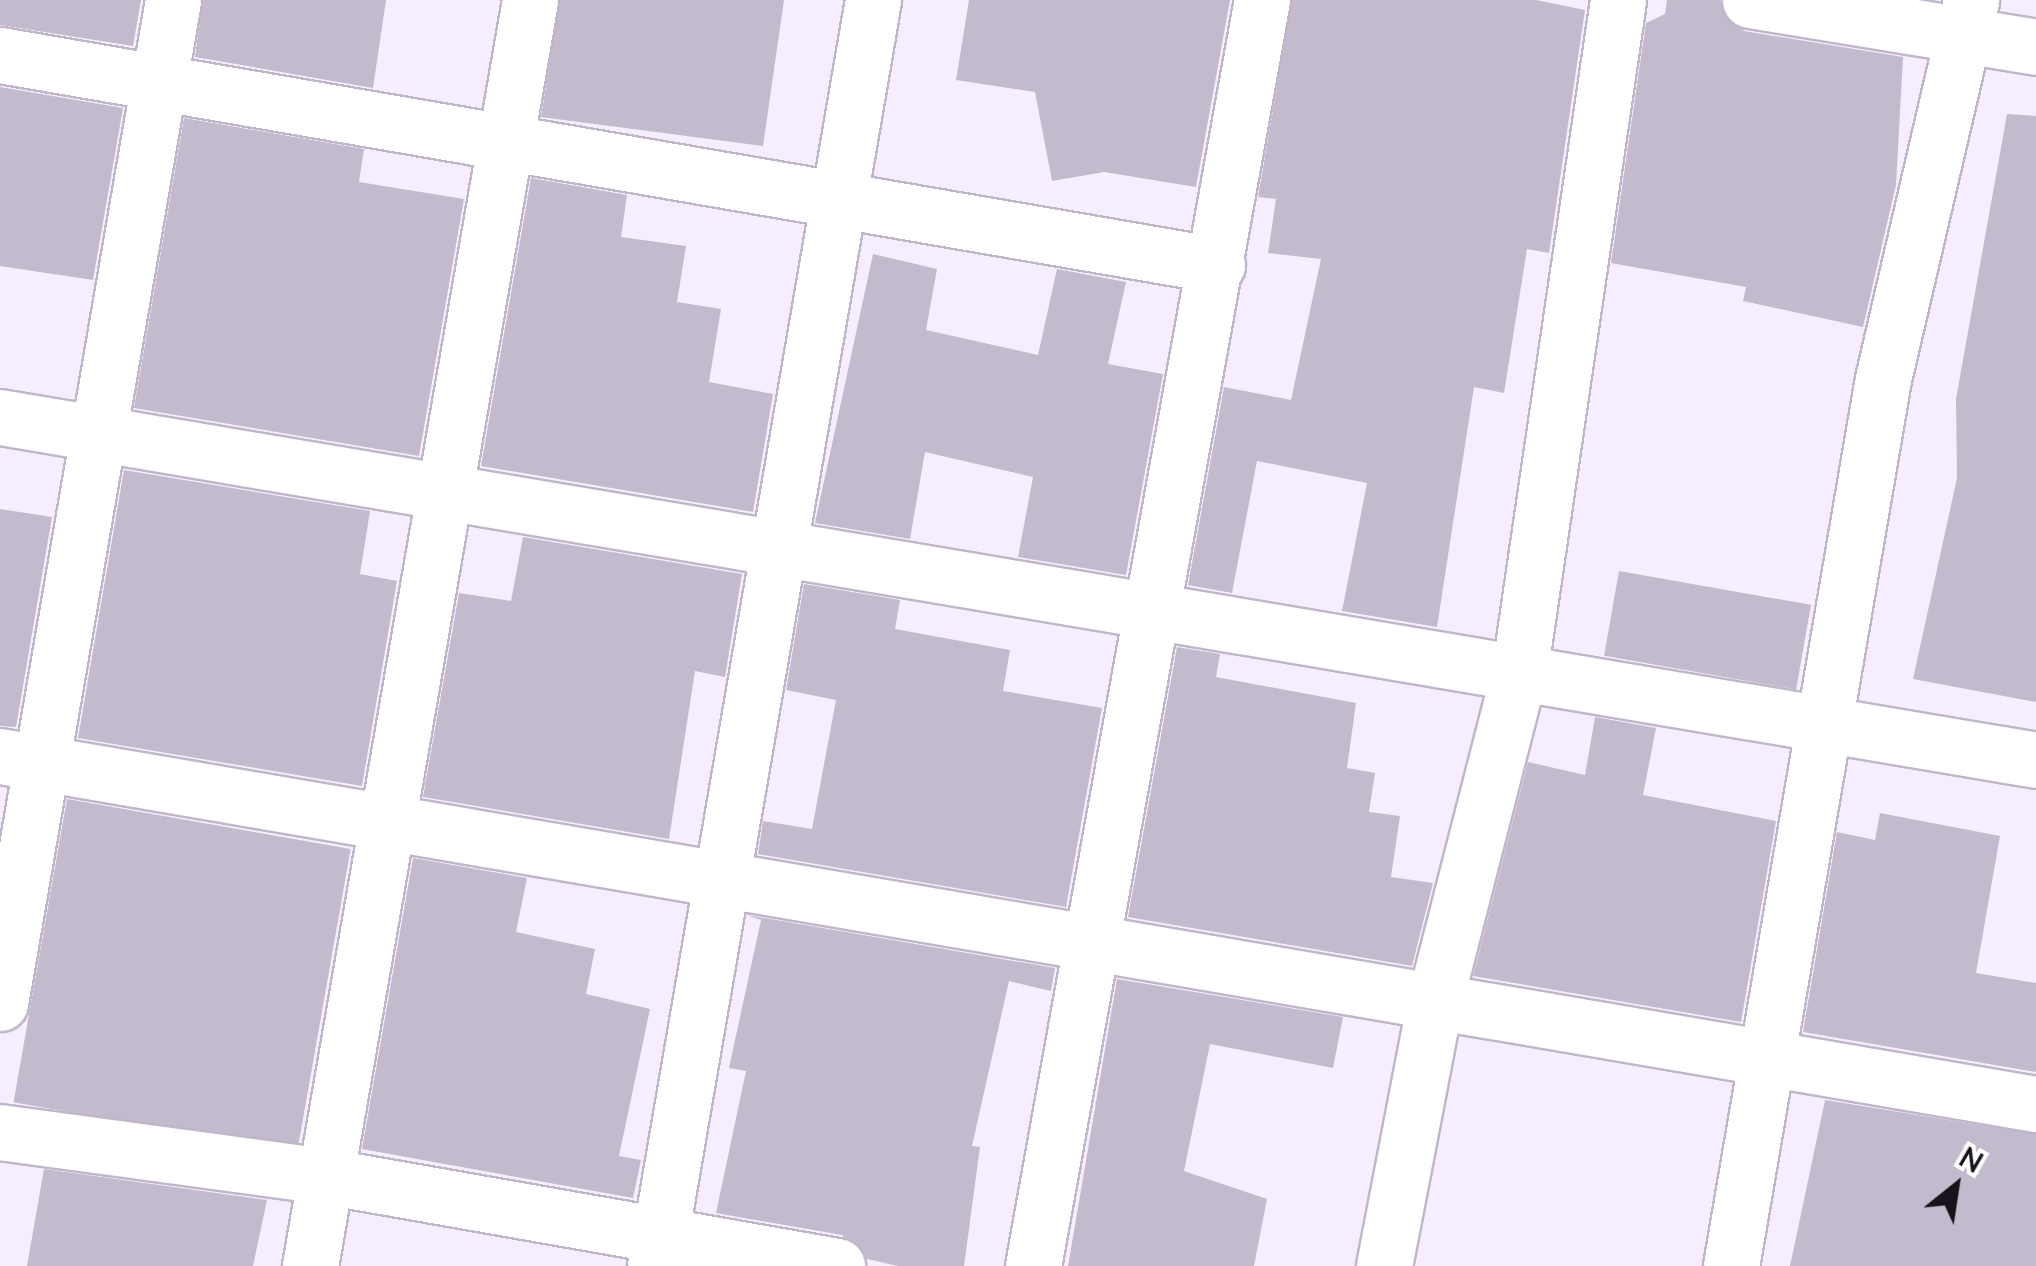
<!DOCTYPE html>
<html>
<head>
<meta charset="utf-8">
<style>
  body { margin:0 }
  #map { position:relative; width:2036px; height:1266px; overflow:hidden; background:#f6eefe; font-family:Mulish,sans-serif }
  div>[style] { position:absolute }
  .building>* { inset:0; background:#c4bace; transform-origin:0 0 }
  .roads { filter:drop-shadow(2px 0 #c0b6ca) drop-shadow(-2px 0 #c0b6ca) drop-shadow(0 2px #c0b6ca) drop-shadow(0 -2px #c0b6ca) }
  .street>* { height:55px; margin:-27.5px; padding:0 27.5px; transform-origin:27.5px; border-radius:27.5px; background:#fff }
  span { translate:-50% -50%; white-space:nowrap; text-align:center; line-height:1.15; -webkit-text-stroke:8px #fff; paint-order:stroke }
  .north { position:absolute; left:1906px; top:1136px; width:100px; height:100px; -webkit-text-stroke:8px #fff; paint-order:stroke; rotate:30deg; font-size:28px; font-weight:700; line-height:40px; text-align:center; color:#17131a }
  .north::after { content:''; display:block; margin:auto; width:35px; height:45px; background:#17131a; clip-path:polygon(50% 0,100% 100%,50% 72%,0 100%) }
</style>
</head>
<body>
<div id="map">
  <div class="building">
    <i style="clip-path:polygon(0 0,141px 0,133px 46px,0 25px)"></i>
    <i style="clip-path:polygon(203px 0,386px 0,373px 88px,195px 57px)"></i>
    <i style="clip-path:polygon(560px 0,784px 0,763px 146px,541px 117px)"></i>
    <i style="clip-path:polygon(969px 0,1230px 0,1196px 187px,1104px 172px,1052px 181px,1035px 92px,956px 80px)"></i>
    <i style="clip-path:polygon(1292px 0,1536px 0,1585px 10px,1549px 253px,1527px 249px,1504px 393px,1474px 387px,1437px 627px,1342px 611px,1367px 483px,1257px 461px,1232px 593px,1188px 585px,1224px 387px,1291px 400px,1321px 259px,1268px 253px,1276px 199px,1258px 197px)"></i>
    <i style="clip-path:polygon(1667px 0,1720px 0,1744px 31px,1903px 57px,1896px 185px,1863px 327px,1743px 301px,1746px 287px,1611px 263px,1646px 23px,1665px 14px)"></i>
    <i style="clip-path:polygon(0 87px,123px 108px,93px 280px,0 266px)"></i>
    <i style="clip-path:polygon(2007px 114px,2036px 116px,2036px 702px,1913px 679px,1957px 478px,1956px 399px)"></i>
    <i style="clip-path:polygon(184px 118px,364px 149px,359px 182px,464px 199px,419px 456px,134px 408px)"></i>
    <i style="clip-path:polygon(531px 178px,627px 195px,621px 237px,686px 246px,677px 302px,721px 309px,709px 382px,773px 394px,753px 512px,481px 466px)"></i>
    <i style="clip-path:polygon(873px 254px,937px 269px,926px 330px,1038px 355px,1057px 269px,1126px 282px,1108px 364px,1163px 374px,1126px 575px,1018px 557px,1033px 477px,925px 452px,910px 539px,815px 523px)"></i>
    <i style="clip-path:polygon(124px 470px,370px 511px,360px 574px,397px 581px,362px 786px,78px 738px)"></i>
    <i style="clip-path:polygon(0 509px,52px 517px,16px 727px,0 726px)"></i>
    <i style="clip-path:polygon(523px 537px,742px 574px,725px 677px,695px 671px,669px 839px,423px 797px,459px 593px,511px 601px)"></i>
    <i style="left:1619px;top:571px;width:195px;height:86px;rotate:10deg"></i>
    <i style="clip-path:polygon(804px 584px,900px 600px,895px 629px,1010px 650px,1003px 691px,1102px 708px,1066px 907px,758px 854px,763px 821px,812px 829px,836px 700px,786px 690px)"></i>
    <i style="clip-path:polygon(1177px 647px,1220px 654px,1216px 677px,1356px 703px,1347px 768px,1375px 773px,1369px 812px,1400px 816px,1391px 877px,1433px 883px,1412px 966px,1128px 917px)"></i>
    <i style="clip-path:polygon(1595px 717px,1656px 728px,1643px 795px,1776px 821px,1741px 1022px,1473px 976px,1528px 762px,1585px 775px)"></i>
    <i style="left:67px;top:799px;width:288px;height:308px;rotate:10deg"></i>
    <i style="clip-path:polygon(1880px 813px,2000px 836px,1976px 973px,2036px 983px,2036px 1072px,1803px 1032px,1837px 832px,1875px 840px)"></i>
    <i style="clip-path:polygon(413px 858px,527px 878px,516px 932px,595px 949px,586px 994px,650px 1009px,619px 1156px,641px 1160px,633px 1198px,362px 1149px)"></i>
    <i style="clip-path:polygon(747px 915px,1055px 968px,1051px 991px,1009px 981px,972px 1146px,980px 1147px,964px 1266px,898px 1266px,867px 1259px,842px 1235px,716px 1213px,746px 1071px,729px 1068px,761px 920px)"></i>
    <i style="clip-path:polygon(1117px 979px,1343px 1017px,1333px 1068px,1210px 1044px,1184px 1171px,1267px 1199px,1254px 1266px,1068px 1266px)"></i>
    <i style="clip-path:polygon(1825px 1100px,2036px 1134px,2036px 1266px,1790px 1266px)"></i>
    <i style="clip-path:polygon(44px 1169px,267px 1200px,253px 1266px,27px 1266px)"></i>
  </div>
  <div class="roads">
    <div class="street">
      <i style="left:1750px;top:0;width:290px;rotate:9.3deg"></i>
      <i style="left:0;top:55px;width:1235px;rotate:9.79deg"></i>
      <i style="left:0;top:417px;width:2065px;rotate:9.56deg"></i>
      <i style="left:0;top:756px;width:2066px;rotate:9.7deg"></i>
      <i style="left:0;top:1003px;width:1018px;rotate:-80.21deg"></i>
      <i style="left:0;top:1132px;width:328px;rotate:7.7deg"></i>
      <i style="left:325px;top:1176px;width:520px;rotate:9.97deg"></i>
      <i style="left:310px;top:1266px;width:1285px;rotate:-80.14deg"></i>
      <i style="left:655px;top:1266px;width:1285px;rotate:-80.23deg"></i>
      <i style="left:1033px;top:1266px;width:1287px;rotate:-79.75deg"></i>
      <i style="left:1384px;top:1266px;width:271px;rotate:-79.1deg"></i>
      <i style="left:1435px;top:1000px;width:337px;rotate:-75.6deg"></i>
      <i style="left:1519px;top:674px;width:681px;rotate:-81.64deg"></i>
      <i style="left:1731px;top:1266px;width:900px;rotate:-80.28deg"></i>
      <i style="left:1883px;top:379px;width:389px;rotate:-76.9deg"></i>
    </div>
  </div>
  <div class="north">N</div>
</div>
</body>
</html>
